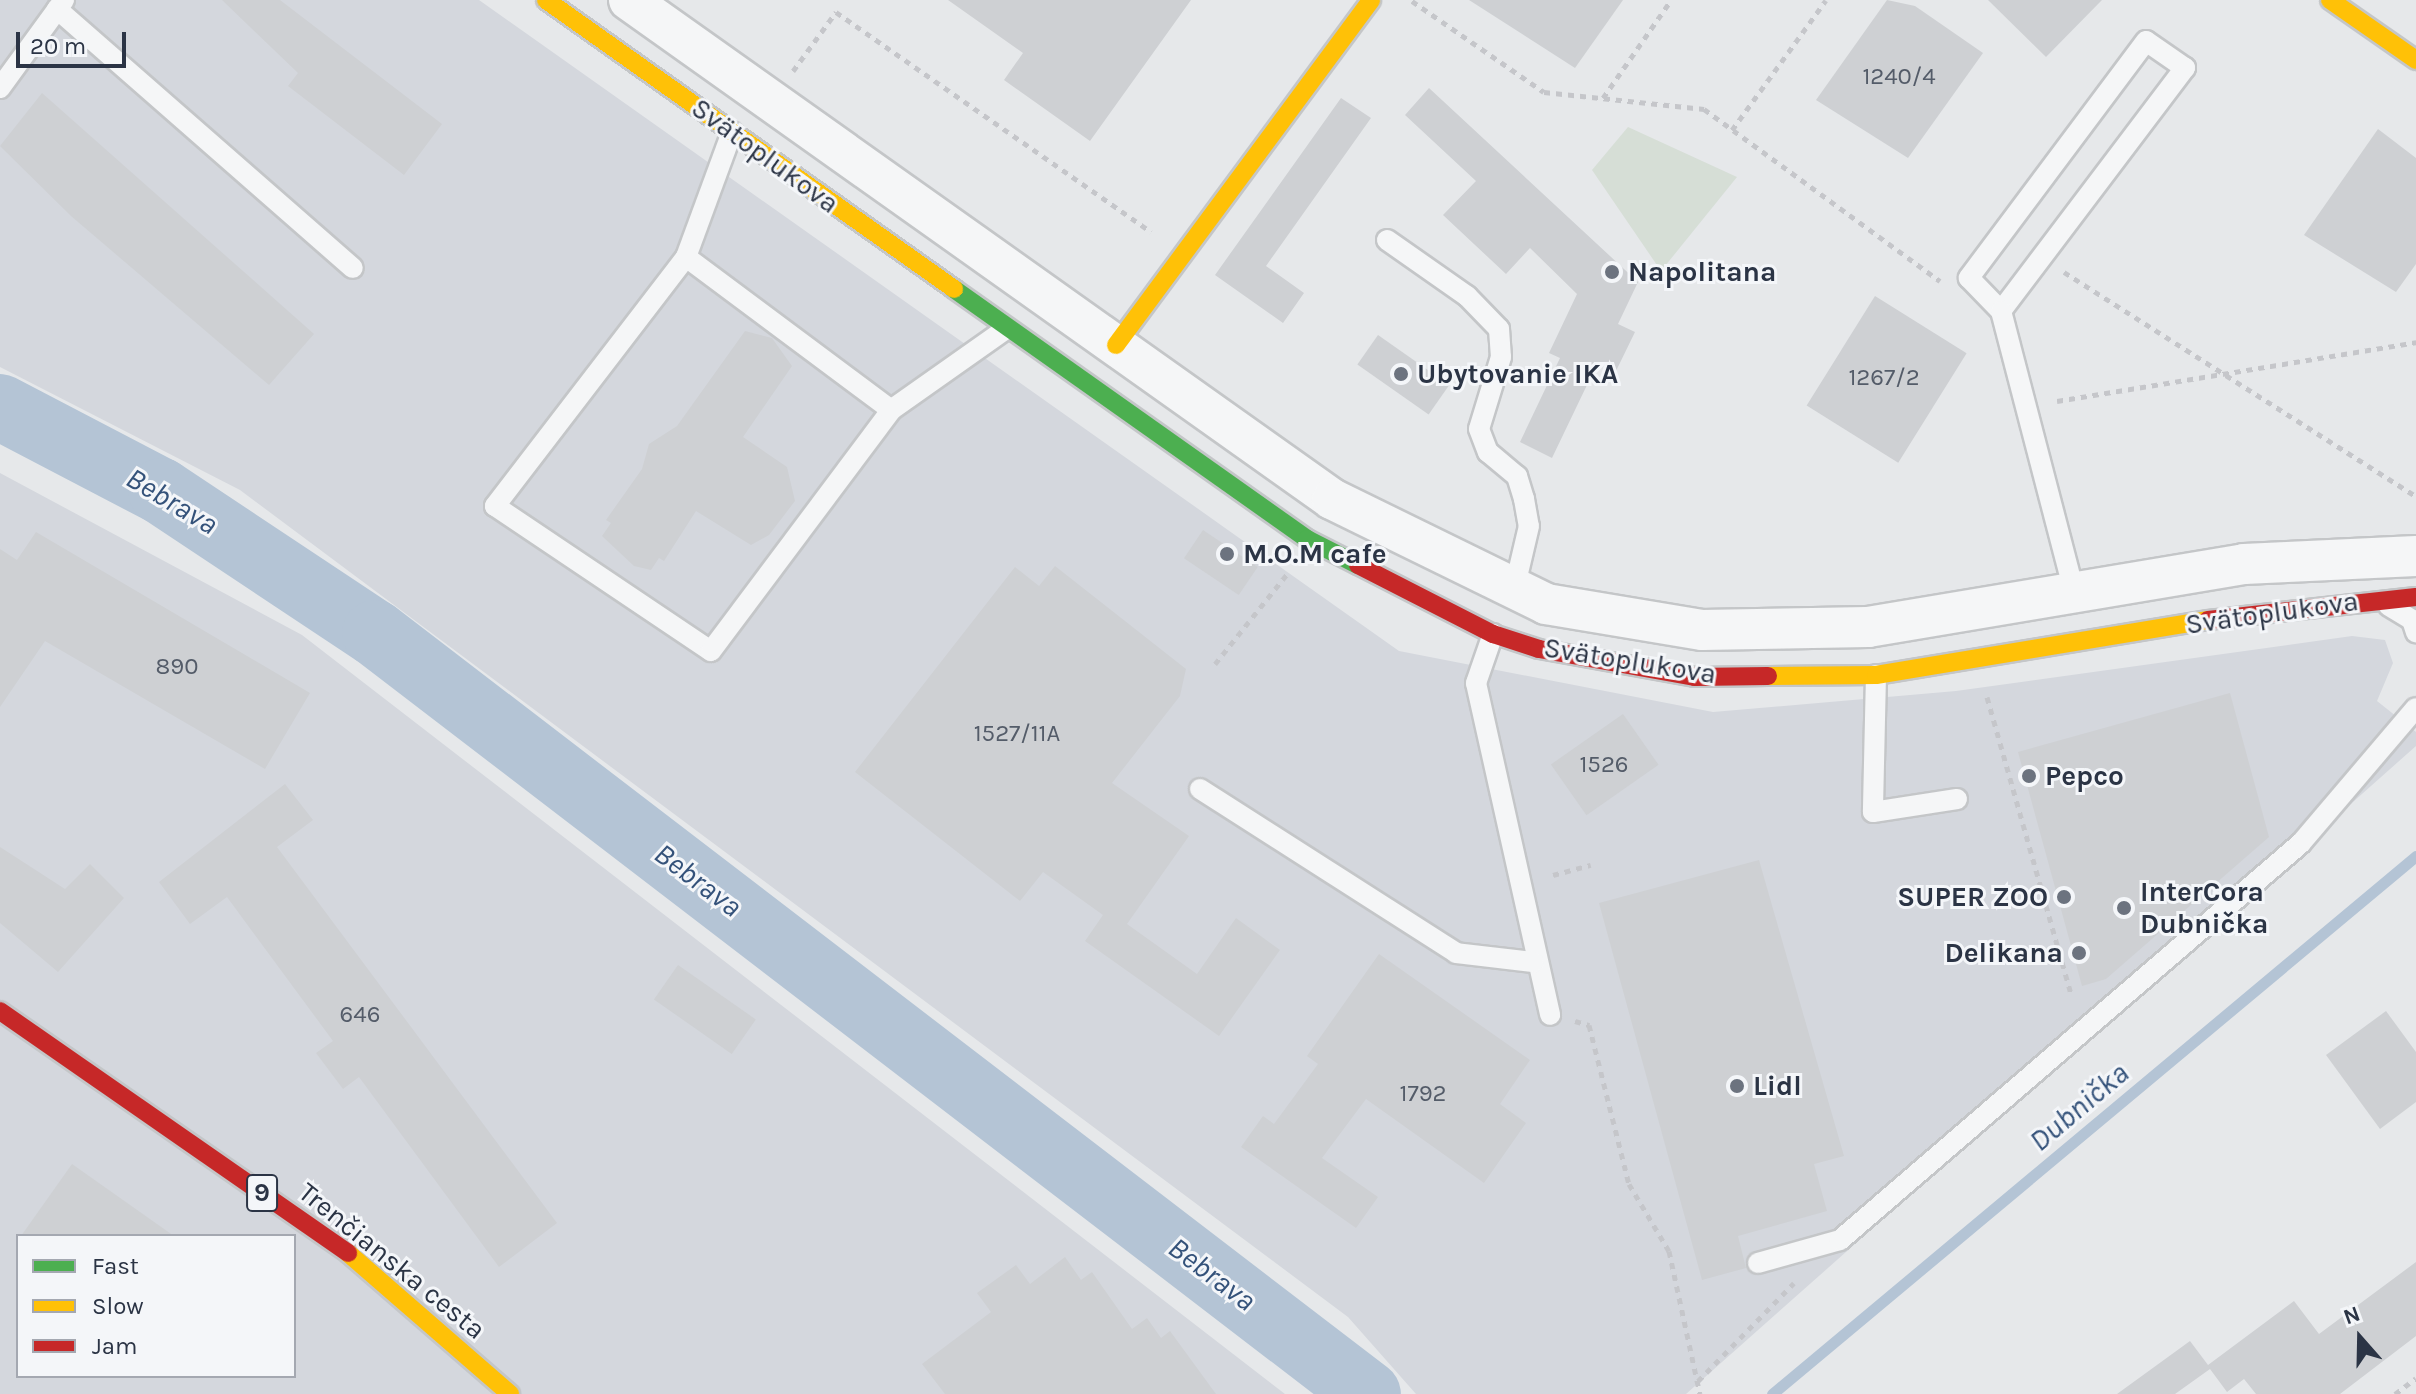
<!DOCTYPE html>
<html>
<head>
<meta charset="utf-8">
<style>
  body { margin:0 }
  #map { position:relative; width:2416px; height:1394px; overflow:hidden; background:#e6e8ea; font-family:Karla,sans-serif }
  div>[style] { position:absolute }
  .built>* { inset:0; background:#d4d7dd }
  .green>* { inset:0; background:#d6ded6 }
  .stream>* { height:11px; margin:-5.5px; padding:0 5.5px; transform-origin:5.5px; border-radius:5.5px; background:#b4c4d5 }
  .river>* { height:66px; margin:-33px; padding:0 33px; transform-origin:33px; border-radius:33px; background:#b4c4d5 }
  .building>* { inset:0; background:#ced0d3; transform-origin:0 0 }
  .path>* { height:5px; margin-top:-2.5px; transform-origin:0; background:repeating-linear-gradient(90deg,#c5c6ca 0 6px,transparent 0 12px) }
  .roads { filter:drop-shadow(2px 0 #c4c6c8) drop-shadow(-2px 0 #c4c6c8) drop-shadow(0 2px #c4c6c8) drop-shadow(0 -2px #c4c6c8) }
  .lane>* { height:20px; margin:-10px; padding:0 10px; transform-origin:10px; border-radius:10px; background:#f5f6f7 }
  .street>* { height:40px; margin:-20px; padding:0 20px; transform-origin:20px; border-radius:20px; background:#f5f6f7 }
  .fast>* { height:18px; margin:-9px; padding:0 9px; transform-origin:9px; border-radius:9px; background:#4caf50 }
  .slow>* { height:18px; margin:-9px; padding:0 9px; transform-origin:9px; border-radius:9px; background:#ffc107 }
  .jam>* { height:18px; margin:-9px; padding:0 9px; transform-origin:9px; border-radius:9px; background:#c62828 }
  .dots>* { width:22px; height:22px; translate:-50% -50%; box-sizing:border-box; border:4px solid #f4f6f9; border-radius:50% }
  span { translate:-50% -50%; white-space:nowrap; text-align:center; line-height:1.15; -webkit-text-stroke:6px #f4f6f9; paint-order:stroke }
  .number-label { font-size:24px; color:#545c69 }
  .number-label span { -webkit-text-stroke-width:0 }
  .shield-label span { padding:2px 6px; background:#f4f6f9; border:2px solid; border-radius:6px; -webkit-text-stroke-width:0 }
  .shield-label { font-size:26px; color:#2b3445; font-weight:700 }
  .street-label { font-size:28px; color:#2b3445 }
  .poi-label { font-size:28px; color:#2b3445; font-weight:700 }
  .left { translate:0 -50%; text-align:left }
  .right { translate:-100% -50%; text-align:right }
  .water-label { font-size:30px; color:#34527a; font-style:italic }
  .legend { position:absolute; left:16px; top:1234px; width:280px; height:144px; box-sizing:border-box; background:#f4f6f9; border:2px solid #a4a8b1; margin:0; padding:10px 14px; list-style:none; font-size:24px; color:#2b3445 }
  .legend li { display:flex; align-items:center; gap:16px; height:40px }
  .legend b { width:40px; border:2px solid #a4a8b1 }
  .north { position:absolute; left:2320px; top:1298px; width:80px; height:80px; -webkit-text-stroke:6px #f4f6f9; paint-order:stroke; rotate:340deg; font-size:22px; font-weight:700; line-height:32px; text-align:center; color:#2b3445 }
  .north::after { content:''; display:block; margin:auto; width:28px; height:36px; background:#2b3445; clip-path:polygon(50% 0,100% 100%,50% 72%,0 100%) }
  .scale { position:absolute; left:16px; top:32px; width:110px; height:36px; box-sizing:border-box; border:4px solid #2b3445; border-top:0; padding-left:10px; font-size:24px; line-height:28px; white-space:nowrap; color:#2b3445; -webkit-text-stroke:6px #f4f6f9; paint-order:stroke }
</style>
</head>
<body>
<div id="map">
  <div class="built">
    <i style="clip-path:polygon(0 0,479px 0,1399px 651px,1713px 712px,1956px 691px,2352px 636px,2385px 640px,2393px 663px,2377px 701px,2416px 732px,2416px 746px,1686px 1394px,1416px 1394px,1348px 1317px,240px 490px,0 367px)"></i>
    <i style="clip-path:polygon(evenodd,0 473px,302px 635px,1285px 1394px,0 1394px,0 473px,18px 1236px,294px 1236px,294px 1376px,18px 1376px,18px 1236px)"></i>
  </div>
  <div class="green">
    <i style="clip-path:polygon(1628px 127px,1737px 177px,1661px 271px,1592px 170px)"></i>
  </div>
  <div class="stream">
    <i style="left:1772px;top:1394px;width:839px;rotate:-39.88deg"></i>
  </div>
  <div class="river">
    <i style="left:0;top:407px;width:182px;rotate:27.6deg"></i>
    <i style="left:161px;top:491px;width:257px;rotate:33.6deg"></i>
    <i style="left:375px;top:633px;width:1251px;rotate:37.47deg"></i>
  </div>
  <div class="building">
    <i style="clip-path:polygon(222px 0,280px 0,442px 124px,404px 175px,288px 86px,298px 73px)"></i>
    <i style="clip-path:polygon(948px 0,1191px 0,1090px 141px,1004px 80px,1023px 53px)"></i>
    <i style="clip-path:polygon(1469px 0,1623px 0,1575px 68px)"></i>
    <i style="clip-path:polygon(1887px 0,1915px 6px,1983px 53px,1908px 158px,1816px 100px)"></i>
    <i style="clip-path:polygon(1988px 0,2102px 0,2046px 57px)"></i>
    <i style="clip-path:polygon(1429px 88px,1638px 282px,1618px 324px,1635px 332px,1616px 371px,1598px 362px,1552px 458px,1520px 442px,1560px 358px,1549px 353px,1577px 294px,1530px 248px,1506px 274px,1443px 215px,1476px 181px,1405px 115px)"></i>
    <i style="clip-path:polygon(42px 93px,314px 334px,269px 385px,71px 216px,0 146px)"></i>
    <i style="clip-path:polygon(1341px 98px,1371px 118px,1266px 266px,1304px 293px,1283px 323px,1215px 275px)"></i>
    <i style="clip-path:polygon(2378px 129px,2416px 158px,2416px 264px,2396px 292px,2304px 235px)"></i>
    <i style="left:1875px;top:296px;width:108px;height:129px;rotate:32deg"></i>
    <i style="clip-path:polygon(745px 331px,772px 338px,792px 366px,743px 437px,787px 467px,795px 501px,769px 535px,751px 545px,696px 511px,664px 561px,659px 558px,651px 570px,634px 566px,602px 536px,611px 523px,606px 520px,642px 469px,649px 444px,677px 426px)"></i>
    <i style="left:1378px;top:335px;width:87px;height:36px;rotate:35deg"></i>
    <i style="left:1203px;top:530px;width:66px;height:34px;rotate:34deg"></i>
    <i style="clip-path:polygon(36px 532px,310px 693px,265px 769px,45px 641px,0 707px,0 549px,17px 560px)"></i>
    <i style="clip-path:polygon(1055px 566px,1186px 669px,1180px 696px,1112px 783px,1189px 836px,1127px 924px,1197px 974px,1236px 918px,1280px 950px,1219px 1036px,1085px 941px,1103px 915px,1043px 872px,1020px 901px,855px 772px,1015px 567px,1039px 586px)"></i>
    <i style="clip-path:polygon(2230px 693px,2269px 837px,2106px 979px,2082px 986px,2018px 752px)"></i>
    <i style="left:1623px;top:714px;width:62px;height:88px;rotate:55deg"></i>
    <i style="clip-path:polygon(285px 784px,313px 820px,277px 847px,557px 1223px,499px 1267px,359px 1077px,343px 1089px,316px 1053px,333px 1041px,227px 897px,190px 924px,159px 882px)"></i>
    <i style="clip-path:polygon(0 847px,65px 889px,90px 864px,124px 898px,58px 972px,0 923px)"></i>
    <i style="clip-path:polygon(1759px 860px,1844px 1156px,1814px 1164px,1827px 1211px,1738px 1236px,1746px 1268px,1702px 1280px,1599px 903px)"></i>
    <i style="clip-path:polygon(1379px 954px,1530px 1060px,1500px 1104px,1526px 1123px,1484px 1183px,1366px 1099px,1322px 1158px,1378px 1197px,1356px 1228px,1241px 1147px,1263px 1116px,1274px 1124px,1318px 1064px,1307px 1056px)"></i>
    <i style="left:678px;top:965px;width:95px;height:42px;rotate:35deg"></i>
    <i style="clip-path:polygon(2386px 1011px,2416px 1052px,2416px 1102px,2380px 1129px,2326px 1055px)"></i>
    <i style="clip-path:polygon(72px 1164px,174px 1236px,21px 1236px)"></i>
    <i style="clip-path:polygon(1065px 1257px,1081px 1280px,1092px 1272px,1132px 1329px,1147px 1318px,1161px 1338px,1170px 1331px,1216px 1394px,945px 1394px,922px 1364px,991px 1312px,977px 1293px,1016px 1265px,1030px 1284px)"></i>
    <i style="clip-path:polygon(2416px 1262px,2416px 1336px,2340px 1394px,2256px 1394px,2244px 1379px,2227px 1392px,2210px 1369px,2175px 1394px,2117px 1394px,2190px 1341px,2208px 1365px,2294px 1301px,2319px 1334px)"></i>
  </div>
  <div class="path">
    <i style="left:1412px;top:1px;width:160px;rotate:34.6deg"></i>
    <i style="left:1544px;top:92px;width:161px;rotate:6.1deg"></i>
    <i style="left:1704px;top:109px;width:292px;rotate:36.1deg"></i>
    <i style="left:793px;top:71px;width:73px;rotate:-53.9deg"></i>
    <i style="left:836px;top:12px;width:384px;rotate:34.9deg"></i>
    <i style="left:1603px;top:98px;width:119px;rotate:-55.2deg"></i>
    <i style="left:1732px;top:130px;width:160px;rotate:-54.1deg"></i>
    <i style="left:2064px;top:272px;width:417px;rotate:32.5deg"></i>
    <i style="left:2057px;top:401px;width:364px;rotate:-9.3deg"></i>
    <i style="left:1215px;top:664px;width:117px;rotate:-51.3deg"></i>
    <i style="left:1987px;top:697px;width:308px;rotate:74.2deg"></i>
    <i style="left:1553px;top:875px;width:39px;rotate:-15deg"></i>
    <i style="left:1575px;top:1021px;width:15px;rotate:16deg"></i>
    <i style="left:1589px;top:1025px;width:164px;rotate:75.9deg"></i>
    <i style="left:1629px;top:1184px;width:78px;rotate:59.2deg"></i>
    <i style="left:1669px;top:1251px;width:146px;rotate:77.8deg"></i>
    <i style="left:1698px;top:1381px;width:137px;rotate:-45.6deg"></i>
    <i style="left:2395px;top:1394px;width:26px;rotate:-37deg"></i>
  </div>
  <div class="roads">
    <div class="lane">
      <i style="left:57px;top:9px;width:393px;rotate:41.2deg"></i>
      <i style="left:0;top:88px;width:109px;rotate:-54deg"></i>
      <i style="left:732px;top:132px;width:133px;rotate:110.2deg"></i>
      <i style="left:686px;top:257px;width:314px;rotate:127.5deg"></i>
      <i style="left:495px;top:506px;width:260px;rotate:33.9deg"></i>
      <i style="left:711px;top:651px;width:301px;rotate:-53.2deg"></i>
      <i style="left:891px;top:410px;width:141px;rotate:-35.2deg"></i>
      <i style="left:1387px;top:240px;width:98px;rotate:35deg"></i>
      <i style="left:1467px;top:296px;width:46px;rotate:45.9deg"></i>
      <i style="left:1499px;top:329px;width:28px;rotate:86deg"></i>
      <i style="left:1501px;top:357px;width:75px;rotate:107deg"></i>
      <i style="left:1479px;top:429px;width:25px;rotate:69deg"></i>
      <i style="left:1488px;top:452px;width:38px;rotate:40deg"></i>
      <i style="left:1517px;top:476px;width:24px;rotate:73deg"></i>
      <i style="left:1524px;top:499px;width:27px;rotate:80deg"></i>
      <i style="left:1529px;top:526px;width:70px;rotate:103.2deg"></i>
      <i style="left:686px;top:257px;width:256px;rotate:36.7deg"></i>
      <i style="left:2001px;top:311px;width:305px;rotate:-52.9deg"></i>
      <i style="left:2185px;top:68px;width:47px;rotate:-145.3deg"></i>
      <i style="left:2146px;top:41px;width:296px;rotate:126.8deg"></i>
      <i style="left:1969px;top:278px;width:46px;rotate:45.9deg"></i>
      <i style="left:2001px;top:311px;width:293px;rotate:75.4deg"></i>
      <i style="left:2389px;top:606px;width:27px;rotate:31deg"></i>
      <i style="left:2412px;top:620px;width:13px;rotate:72deg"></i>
      <i style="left:1493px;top:634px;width:52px;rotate:109.1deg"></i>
      <i style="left:1476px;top:683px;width:340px;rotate:77.4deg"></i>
      <i style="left:1876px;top:675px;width:137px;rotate:91.3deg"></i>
      <i style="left:1873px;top:812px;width:85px;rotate:-8.8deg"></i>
      <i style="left:1200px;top:789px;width:304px;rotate:32.6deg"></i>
      <i style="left:1456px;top:953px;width:78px;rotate:6.7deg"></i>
      <i style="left:1758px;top:1263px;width:85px;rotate:-15.7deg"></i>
      <i style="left:1840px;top:1240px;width:608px;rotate:-40.73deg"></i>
      <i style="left:2301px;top:843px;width:177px;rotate:-49.6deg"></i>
    </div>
    <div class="street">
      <i style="left:629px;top:0;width:862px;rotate:35.37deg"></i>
      <i style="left:1332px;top:499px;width:238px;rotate:26.1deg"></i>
      <i style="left:1546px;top:604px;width:158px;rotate:9.5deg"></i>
      <i style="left:1702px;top:630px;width:166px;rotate:-1deg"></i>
      <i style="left:1868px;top:627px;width:381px;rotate:-9.5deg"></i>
      <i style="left:2244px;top:564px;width:172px;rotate:-2.7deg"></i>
    </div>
    <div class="fast">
      <i style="left:954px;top:289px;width:433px;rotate:35.3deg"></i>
      <i style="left:1307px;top:539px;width:57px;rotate:27deg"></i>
    </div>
    <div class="slow">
      <i style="left:546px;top:0;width:500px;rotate:35.3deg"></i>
      <i style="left:2330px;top:0;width:105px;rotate:34.9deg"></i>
      <i style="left:1116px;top:345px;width:429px;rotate:-53.5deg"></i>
      <i style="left:1768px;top:676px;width:108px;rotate:-0.5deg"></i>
      <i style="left:1876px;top:675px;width:337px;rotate:-9.4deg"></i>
      <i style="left:348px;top:1253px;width:215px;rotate:41deg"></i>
    </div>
    <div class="jam">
      <i style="left:1358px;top:565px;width:152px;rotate:27.1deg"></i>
      <i style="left:1493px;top:634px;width:48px;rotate:18.1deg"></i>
      <i style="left:1539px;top:649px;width:158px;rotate:10.2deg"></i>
      <i style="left:1695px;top:677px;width:73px;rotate:-0.8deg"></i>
      <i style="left:2208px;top:620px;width:209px;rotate:-6.3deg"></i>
      <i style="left:0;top:1011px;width:424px;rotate:34.8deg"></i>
    </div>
  </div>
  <div class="dots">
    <i style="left:1612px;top:272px;background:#6c737f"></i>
    <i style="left:1401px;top:374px;background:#6c737f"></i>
    <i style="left:1227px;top:554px;background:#6c737f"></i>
    <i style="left:2029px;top:776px;background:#6c737f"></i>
    <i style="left:2064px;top:897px;background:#6c737f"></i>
    <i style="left:2124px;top:908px;background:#6c737f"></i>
    <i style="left:2079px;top:953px;background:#6c737f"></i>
    <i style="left:1737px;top:1086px;background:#6c737f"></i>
  </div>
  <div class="number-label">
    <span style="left:1899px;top:77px">1240/4</span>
    <span style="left:1884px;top:378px">1267/2</span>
    <span style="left:177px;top:667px">890</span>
    <span style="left:1017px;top:734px">1527/11A</span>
    <span style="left:1604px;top:765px">1526</span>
    <span style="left:360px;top:1015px">646</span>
    <span style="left:1423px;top:1094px">1792</span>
  </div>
  <div class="shield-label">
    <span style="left:262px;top:1193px">9</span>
  </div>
  <div class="street-label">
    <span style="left:765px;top:156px;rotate:36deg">Svätoplukova</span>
    <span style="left:2272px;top:613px;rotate:-8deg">Svätoplukova</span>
    <span style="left:1630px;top:661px;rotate:9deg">Svätoplukova</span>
    <span style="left:392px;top:1261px;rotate:39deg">Trenčianska cesta</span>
  </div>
  <div class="poi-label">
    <span class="left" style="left:1628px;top:272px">Napolitana</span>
    <span class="left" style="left:1417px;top:374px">Ubytovanie IKA</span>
    <span class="left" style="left:1243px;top:554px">M.O.M cafe</span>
    <span class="left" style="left:2045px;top:776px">Pepco</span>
    <span class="left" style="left:2140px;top:908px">InterCora<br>Dubnička</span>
    <span class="right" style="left:2048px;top:897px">SUPER ZOO</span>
    <span class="right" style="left:2063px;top:953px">Delikana</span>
    <span class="left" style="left:1753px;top:1086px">Lidl</span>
  </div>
  <div class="water-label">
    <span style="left:172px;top:501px;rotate:31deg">Bebrava</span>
    <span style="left:698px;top:880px;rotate:37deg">Bebrava</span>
    <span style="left:2079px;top:1107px;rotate:-40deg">Dubnička</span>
    <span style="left:1212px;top:1274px;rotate:37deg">Bebrava</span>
  </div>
  <ul class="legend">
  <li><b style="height:10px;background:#4caf50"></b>Fast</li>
  <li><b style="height:10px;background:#ffc107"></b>Slow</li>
  <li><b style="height:10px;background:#c62828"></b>Jam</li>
  </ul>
  <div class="north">N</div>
  <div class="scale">20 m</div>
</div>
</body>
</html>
